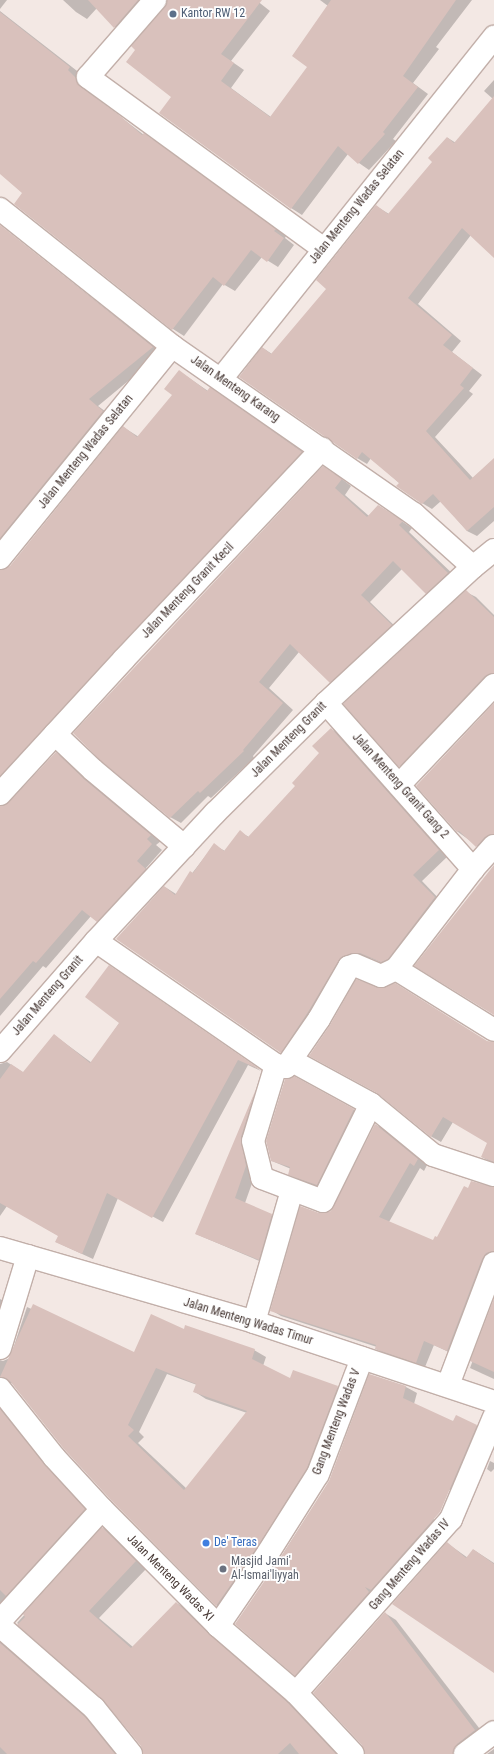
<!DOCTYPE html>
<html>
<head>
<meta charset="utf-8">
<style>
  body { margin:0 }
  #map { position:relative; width:494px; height:1754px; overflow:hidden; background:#f3e8e4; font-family:"Roboto Condensed",sans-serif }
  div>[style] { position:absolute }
  .shadow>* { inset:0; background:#0003 }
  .building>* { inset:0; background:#d9c1bc }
  .roads { filter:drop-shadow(1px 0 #c2afa9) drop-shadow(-1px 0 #c2afa9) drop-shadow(0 1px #c2afa9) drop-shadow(0 -1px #c2afa9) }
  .minor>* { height:22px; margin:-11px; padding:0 11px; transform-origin:11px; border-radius:11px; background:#fff }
  .dots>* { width:11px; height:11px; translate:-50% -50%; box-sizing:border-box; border:2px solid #fff; border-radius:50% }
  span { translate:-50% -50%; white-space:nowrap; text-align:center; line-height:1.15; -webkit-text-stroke:3.5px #fff; paint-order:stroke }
  .service-label { font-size:12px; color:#4e5e75 }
  .left { translate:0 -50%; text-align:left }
  .street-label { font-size:12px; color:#463733 }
  .shop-label { font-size:12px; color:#366cbe }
  .worship-label { font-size:12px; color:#5b616d }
</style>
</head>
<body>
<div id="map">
  <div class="shadow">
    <i style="clip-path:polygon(0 0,7px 0,0 9px)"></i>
    <i style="clip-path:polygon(63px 0,155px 0,126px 33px,115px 27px,97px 8px,87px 19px,76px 12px)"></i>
    <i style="clip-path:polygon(168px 0,256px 0,270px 11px,231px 61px,244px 70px,231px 88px,271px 117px,309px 66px,328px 6px,320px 0,472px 0,436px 47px,439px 49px,413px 83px,428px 94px,393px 139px,396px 141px,369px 170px,359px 163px,348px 154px,302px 215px,291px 208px,172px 97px,166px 8px)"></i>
    <i style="clip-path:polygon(0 11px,81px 74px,92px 95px,144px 135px,155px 141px,286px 236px,285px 238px,294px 245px,278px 267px,262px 257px,235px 291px,223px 284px,184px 336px,173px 329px,15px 204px,23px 193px,0 173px)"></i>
    <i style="clip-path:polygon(494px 80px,494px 255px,471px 235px,418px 304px,461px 341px,452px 352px,482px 375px,469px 391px,473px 394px,435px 437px,473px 478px,494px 459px,494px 521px,477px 536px,467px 531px,441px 501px,432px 509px,422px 503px,371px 458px,367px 464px,357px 458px,263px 348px,272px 354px,327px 289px,376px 206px,389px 214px,434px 162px,448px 138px,456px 143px,493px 99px,484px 91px)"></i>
    <i style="clip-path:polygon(0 226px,162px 353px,98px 406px,113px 417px,0 545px)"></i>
    <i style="clip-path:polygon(179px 371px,208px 391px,220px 394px,312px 458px,0 793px,0 590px,123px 427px,139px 437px,174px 395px)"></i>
    <i style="clip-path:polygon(334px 473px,351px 486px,345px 495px,369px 516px,379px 506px,412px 528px,409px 532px,458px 579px,437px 599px,427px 593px,402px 569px,370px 602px,401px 632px,341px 688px,330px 682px,299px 652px,269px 688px,293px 710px,253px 756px,254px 758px,211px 798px,208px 796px,181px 823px,170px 817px)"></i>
    <i style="clip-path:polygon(466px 592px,476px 597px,494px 615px,494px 682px,409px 771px,400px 766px)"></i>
    <i style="clip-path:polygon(494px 705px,494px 843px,486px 852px,458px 832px,417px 786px)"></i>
    <i style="clip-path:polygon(331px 729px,341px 735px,448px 856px,422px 881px,444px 904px,391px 967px,370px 958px,362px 958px,291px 1058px,281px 1052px,165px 887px,176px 894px,214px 845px,225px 851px,240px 832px,249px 837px,296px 786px,320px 753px)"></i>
    <i style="clip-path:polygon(56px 753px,66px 759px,95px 787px,161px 841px,156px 845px,162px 850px,146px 868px,155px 876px,107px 927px,91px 916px,46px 968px,43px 966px,0 1016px,0 807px,10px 803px)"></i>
    <i style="clip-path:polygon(494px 866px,494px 1014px,416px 965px)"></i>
    <i style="clip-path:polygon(119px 972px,261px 1071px,248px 1065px,163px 1222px,118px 1198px,93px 1259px,56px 1242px,59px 1236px,7px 1206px,0 1216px,0 1064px,7px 1062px,24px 1073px,54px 1035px,92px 1063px,120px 1022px)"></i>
    <i style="clip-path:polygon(489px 1042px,494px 1043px,494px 1164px,482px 1157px,488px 1142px,453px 1122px,441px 1142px,432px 1137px,379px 1093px)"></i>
    <i style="clip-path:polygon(294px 1077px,365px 1116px,328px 1191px,300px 1180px,289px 1174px,291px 1169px,272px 1161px)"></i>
    <i style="clip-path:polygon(256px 1091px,265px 1096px,256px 1172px,245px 1203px,282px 1220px,269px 1265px,196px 1234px)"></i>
    <i style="clip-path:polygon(376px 1125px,385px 1130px,427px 1165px,424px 1171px,420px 1168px,389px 1222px,433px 1242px,437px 1238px,469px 1190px,494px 1188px,494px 1261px,457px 1356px,434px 1345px,425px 1367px,386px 1354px,376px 1349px,377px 1347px,281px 1316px,271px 1310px,319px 1214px,325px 1214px,331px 1212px)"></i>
    <i style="clip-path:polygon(0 1299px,13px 1306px,0 1349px)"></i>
    <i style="clip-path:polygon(494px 1303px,494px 1379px,470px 1368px)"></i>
    <i style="clip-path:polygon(evenodd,27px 1307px,135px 1354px,184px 1330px,254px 1350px,266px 1357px,263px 1366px,291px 1380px,337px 1387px,349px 1394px,318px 1475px,228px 1612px,217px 1606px,112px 1500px,12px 1383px,3px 1386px,0 1390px,0 1360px,3px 1361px,10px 1358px,27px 1307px,167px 1374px,197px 1385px,195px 1392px,206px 1399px,247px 1413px,187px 1489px,138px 1443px,144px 1437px,139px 1432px,167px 1374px)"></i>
    <i style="clip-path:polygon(370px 1375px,406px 1387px,417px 1393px,414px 1404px,453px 1423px,477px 1426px,488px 1432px,461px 1496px,394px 1460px,381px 1480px,444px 1527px,307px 1681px,295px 1675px,279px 1560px,330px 1481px)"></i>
    <i style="clip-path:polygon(0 1401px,96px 1516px,0 1623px)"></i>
    <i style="clip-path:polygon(490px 1461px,494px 1463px,494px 1469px,491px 1472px,487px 1469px)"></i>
    <i style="clip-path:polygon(103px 1528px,114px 1535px,147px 1568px,99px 1618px,133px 1647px,176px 1603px,188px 1609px,299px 1710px,340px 1754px,144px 1754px,142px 1746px,103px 1698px,17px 1623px)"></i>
    <i style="clip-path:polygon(447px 1543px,468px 1558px,474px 1550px,494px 1563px,494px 1672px)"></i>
    <i style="clip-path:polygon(385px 1613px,396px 1620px,486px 1737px,466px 1754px,366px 1754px)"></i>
    <i style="clip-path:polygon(0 1638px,96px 1724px,120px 1754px,0 1754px)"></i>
    <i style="clip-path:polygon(494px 1749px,494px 1754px,487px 1754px)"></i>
  </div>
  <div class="building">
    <i style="clip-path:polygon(88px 0,138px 0,114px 28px)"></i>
    <i style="clip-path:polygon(167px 0,262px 0,221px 54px,234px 63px,221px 81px,270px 117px,307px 67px,292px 56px,331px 0,456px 0,403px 76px,418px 87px,383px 132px,385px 134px,358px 164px,338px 146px,291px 209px,159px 113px,171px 97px,126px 62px,135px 50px,131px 46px,164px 8px)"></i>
    <i style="clip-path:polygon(0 12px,70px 67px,68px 70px,76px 78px,81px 87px,119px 115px,142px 135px,144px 133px,276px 229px,274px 231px,284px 238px,267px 262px,251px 250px,224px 286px,213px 277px,172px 330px,14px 204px,22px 193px,0 174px)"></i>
    <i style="clip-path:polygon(494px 96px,494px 258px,462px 228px,408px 298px,452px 335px,443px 345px,473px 368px,460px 385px,464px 388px,426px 431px,470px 480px,494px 458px,494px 507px,467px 531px,433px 494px,422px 504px,396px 486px,399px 483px,362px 452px,357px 459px,239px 377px,262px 347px,271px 354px,326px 289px,316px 280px,376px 205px,388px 214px,432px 162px,428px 158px,447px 137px,454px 143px)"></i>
    <i style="clip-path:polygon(0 225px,153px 347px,89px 399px,103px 411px,0 538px)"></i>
    <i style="clip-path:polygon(179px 370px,207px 391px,210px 387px,302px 452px,0 776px,0 570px,10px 566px,123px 426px,137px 437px,172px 395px,164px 389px)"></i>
    <i style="clip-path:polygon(323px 466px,342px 479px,335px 488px,367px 517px,378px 505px,403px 521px,399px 525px,448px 573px,426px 594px,393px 561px,361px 595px,392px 625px,330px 683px,290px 644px,259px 682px,283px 703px,243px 750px,244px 751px,200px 793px,198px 791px,170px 818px,101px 761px,73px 733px)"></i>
    <i style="clip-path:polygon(466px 590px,494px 617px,494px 673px,485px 676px,399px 767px,343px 704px)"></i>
    <i style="clip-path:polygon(494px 703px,494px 834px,485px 837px,476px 847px,459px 831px,457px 832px,416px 786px)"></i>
    <i style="clip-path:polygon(331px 728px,439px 850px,413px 875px,435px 897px,388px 959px,381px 962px,360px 953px,352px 953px,339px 960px,308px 1012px,281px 1053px,116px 939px,164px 886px,175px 895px,190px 871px,193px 873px,214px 843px,224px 851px,240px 830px,248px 837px,295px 786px,292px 783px,319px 753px,312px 746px)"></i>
    <i style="clip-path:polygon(56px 752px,85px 780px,151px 835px,147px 839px,152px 844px,137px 861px,146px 869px,97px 922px,82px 910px,36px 963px,33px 961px,0 999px,0 806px,9px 802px)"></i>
    <i style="clip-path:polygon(494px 865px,494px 1015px,414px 966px)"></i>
    <i style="clip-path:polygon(109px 965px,261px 1070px,238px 1060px,152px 1218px,107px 1193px,82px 1254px,55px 1242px,58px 1236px,0 1203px,0 1079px,11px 1064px,23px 1072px,54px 1034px,90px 1063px,119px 1023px,85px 997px)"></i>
    <i style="clip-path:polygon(356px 979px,381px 988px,395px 983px,487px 1041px,494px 1042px,494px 1162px,481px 1157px,487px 1143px,443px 1117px,431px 1137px,377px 1093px,309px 1056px,330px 1025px)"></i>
    <i style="clip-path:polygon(294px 1076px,354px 1109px,317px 1185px,288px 1175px,290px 1167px,271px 1161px,266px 1141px,285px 1079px)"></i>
    <i style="clip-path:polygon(256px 1089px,241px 1137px,246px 1166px,235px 1198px,272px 1214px,259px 1260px,195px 1234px)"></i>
    <i style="clip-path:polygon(375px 1124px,418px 1159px,414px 1166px,410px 1163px,379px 1217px,433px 1240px,435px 1236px,437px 1237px,464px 1186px,468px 1188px,471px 1181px,494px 1187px,494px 1251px,486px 1253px,482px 1259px,447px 1351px,424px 1341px,416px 1363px,375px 1349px,376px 1345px,270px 1311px,300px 1206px,319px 1213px,325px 1213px,331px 1211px)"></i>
    <i style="clip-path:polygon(494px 1298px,494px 1372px,470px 1361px)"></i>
    <i style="clip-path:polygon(evenodd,33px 1304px,134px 1352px,151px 1314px,184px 1329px,185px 1325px,255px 1349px,252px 1359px,290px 1378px,293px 1370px,338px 1386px,307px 1468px,258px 1546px,216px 1606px,111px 1500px,64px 1449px,10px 1381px,0 1377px,33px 1304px,156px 1368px,196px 1384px,193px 1392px,247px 1411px,184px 1490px,128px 1436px,134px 1430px,128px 1425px,156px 1368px)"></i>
    <i style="clip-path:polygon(369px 1374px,406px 1386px,403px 1398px,453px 1421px,456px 1415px,477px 1425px,440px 1512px,371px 1590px,365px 1587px,369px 1592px,295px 1676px,235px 1624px,279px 1560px,329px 1481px)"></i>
    <i style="clip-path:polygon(0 1409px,45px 1465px,85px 1509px,6px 1596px,0 1590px)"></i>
    <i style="clip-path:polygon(102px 1527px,136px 1561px,89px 1611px,131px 1648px,176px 1602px,210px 1635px,287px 1702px,336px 1754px,299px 1754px,290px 1743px,278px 1754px,143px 1754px,141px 1746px,102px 1699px,17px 1625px,25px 1617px,23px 1614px)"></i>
    <i style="clip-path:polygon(447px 1542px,466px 1558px,473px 1549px,494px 1564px,494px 1673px,392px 1604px)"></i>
    <i style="clip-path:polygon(385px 1612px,475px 1730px,457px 1744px,453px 1754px,365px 1754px,362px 1745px,313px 1693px)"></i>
    <i style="clip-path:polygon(0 1643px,85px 1717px,115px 1754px,7px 1754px,0 1747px)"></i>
  </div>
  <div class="roads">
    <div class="minor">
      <i style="left:155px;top:0;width:102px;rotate:131deg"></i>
      <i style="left:88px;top:77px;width:292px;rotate:36.1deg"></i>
      <i style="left:0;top:209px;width:220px;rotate:38.5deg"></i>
      <i style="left:172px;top:346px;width:295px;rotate:34.8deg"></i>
      <i style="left:414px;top:514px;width:79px;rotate:41.9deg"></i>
      <i style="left:221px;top:379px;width:438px;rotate:-51.4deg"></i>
      <i style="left:0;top:558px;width:273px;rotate:-50.9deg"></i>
      <i style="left:326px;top:703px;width:222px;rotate:48.5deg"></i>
      <i style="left:55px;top:734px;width:52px;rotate:43.5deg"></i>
      <i style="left:93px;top:770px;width:119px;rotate:39.9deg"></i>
      <i style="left:399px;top:785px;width:138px;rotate:-46.5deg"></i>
      <i style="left:0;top:794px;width:183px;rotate:-47.4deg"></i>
      <i style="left:124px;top:659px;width:289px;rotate:-46.7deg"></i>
      <i style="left:96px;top:941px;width:219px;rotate:34.6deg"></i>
      <i style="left:276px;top:1065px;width:10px;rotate:11deg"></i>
      <i style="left:286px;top:1067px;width:58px;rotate:-55.5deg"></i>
      <i style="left:319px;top:1019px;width:60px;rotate:-60deg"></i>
      <i style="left:349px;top:967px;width:6px;rotate:-18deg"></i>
      <i style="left:355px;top:965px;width:28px;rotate:23deg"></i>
      <i style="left:381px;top:976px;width:17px;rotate:-25deg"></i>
      <i style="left:396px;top:969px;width:126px;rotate:-52.4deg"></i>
      <i style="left:473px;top:869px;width:31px;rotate:-48deg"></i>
      <i style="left:396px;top:969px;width:115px;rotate:31.9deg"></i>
      <i style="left:0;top:1051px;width:146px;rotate:-48.9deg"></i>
      <i style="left:96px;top:941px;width:175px;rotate:-47.1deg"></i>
      <i style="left:215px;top:813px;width:156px;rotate:-44.7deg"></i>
      <i style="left:326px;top:703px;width:200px;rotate:-42.8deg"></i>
      <i style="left:473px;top:567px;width:27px;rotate:-39deg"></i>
      <i style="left:276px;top:1065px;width:79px;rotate:106.8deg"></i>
      <i style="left:253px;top:1141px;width:38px;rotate:76deg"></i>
      <i style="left:262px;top:1178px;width:65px;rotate:20.7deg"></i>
      <i style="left:323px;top:1201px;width:108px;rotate:-63.7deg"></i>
      <i style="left:371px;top:1104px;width:90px;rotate:-151.4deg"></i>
      <i style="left:371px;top:1104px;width:80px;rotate:39.4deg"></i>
      <i style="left:433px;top:1155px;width:64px;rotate:18.2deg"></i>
      <i style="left:0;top:1248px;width:265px;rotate:16.2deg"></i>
      <i style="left:254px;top:1322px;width:253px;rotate:18.4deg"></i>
      <i style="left:254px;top:1322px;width:137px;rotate:-73.9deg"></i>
      <i style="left:0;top:1348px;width:96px;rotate:-73.1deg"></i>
      <i style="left:448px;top:1385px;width:130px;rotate:-69.3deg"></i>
      <i style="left:0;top:1389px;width:87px;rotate:51.5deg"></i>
      <i style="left:54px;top:1457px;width:71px;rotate:47.3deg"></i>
      <i style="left:102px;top:1509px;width:165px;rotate:45.2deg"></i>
      <i style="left:218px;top:1626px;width:103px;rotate:40.7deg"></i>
      <i style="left:296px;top:1693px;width:83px;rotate:46.9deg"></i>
      <i style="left:0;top:1621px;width:151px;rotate:-47.7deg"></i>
      <i style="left:0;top:1626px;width:125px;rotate:41.1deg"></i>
      <i style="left:94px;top:1708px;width:59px;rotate:51.2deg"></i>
      <i style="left:218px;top:1626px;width:88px;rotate:-55.6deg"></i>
      <i style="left:268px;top:1553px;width:93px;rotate:-57.7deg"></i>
      <i style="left:318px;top:1474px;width:124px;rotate:-69.2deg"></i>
      <i style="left:296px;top:1693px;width:233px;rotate:-48.3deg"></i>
      <i style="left:451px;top:1519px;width:111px;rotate:-67.1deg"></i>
      <i style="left:465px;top:1754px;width:36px;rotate:-37deg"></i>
    </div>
  </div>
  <div class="dots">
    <i style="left:173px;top:14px;background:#5c6f8a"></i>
    <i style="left:206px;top:1543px;background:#3f7fe0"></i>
    <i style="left:223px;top:1569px;background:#6b7280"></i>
  </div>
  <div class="service-label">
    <span class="left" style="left:181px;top:14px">Kantor RW 12</span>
  </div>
  <div class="street-label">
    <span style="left:357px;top:207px;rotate:-51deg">Jalan Menteng Wadas Selatan</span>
    <span style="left:235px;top:389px;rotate:35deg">Jalan Menteng Karang</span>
    <span style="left:86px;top:452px;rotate:-51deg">Jalan Menteng Wadas Selatan</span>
    <span style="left:188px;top:591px;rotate:-46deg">Jalan Menteng Granit Kecil</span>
    <span style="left:289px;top:740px;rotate:-45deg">Jalan Menteng Granit</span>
    <span style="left:400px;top:786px;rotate:48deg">Jalan Menteng Granit Gang 2</span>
    <span style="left:48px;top:996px;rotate:-49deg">Jalan Menteng Granit</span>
    <span style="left:248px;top:1322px;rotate:17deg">Jalan Menteng Wadas Timur</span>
    <span style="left:337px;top:1422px;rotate:-69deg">Gang Menteng Wadas V</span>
    <span style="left:410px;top:1565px;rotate:-49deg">Gang Menteng Wadas IV</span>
    <span style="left:170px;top:1578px;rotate:45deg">Jalan Menteng Wadas XI</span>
  </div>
  <div class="shop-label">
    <span class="left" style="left:214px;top:1543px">De' Teras</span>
  </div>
  <div class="worship-label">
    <span class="left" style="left:231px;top:1569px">Masjid Jami'<br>Al-Ismai'liyyah</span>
  </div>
</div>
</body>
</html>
